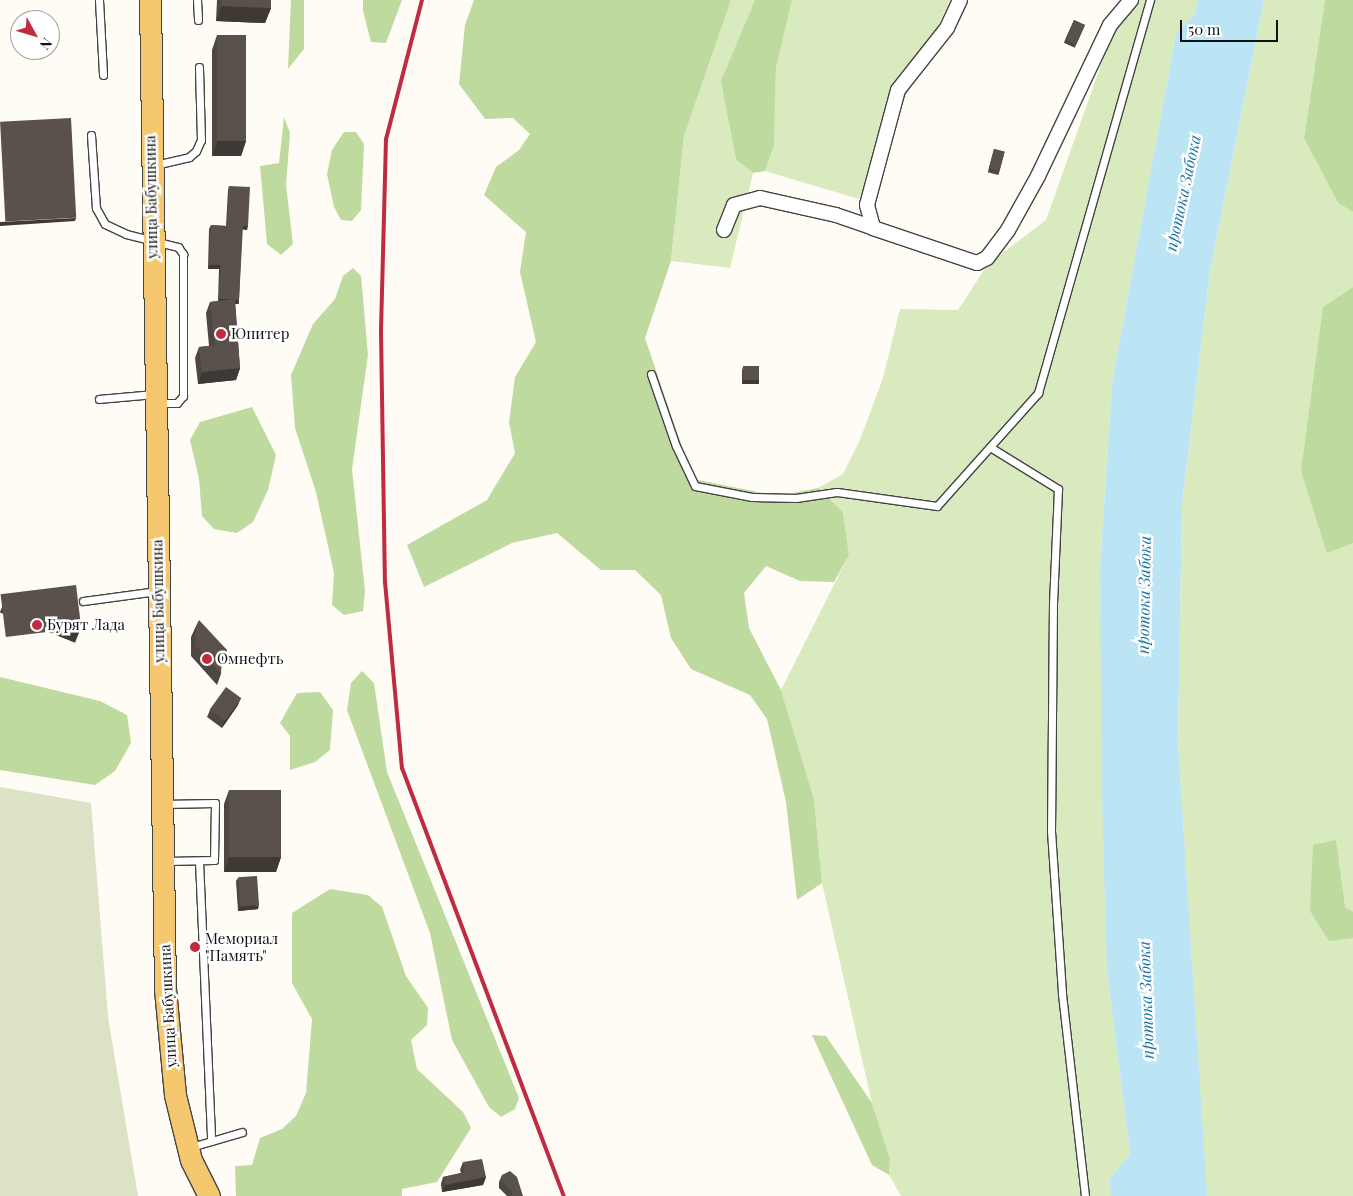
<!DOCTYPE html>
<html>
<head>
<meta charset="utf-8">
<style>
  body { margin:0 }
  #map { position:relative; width:1353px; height:1196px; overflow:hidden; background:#fffcf5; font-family:"Playfair Display",serif }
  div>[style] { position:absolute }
  .green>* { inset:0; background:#d9eabe }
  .forest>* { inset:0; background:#bfda9e }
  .cemetery>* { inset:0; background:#dbe2c5 }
  .water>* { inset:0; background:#bbe5f5 }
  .roads { filter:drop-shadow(1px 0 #444) drop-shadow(-1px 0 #444) drop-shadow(0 1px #444) drop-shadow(0 -1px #444) }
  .service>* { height:7px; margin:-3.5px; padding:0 3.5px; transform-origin:3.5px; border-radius:3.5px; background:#fff }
  .minor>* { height:14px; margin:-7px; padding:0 7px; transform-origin:7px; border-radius:7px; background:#fff }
  .primary>* { height:21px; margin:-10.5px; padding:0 10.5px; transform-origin:10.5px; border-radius:10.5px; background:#f5c76f }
  .rail>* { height:4px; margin:-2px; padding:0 2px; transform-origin:2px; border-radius:2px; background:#bf2b41 }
  .wall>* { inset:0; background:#4d4642; transform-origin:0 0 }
  .shaded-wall>* { inset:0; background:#3f3936; transform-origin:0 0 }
  .building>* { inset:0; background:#5a514d; transform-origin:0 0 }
  .dots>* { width:14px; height:14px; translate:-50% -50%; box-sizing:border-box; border:2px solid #fff; border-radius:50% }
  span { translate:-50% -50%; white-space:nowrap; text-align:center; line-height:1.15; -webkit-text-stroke:5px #fff; paint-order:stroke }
  .street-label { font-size:15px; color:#111 }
  .poi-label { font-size:15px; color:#111 }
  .left { translate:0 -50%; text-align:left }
  .water-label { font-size:16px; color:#1b74a2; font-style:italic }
  .north { position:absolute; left:10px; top:10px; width:50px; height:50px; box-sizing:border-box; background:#fff; border:1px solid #a0a0a0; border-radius:50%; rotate:129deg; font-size:14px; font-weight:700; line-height:20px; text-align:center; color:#111 }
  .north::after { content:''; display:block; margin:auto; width:18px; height:22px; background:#bf2b41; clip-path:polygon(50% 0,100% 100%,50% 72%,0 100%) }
  .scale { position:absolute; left:1180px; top:20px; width:98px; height:22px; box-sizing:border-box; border:2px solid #111; border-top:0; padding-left:6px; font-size:15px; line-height:18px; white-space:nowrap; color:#111; -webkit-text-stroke:4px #fff; paint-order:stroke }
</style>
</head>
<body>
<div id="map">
  <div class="green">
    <i style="clip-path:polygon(731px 0,755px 0,745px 24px,729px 123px,736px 160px,753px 173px,730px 268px,671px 261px,684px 136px)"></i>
    <i style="clip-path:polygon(792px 0,950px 0,859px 199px,765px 171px,774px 146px,776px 68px)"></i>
    <i style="clip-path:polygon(1124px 0,1198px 0,1194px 15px,1176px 33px,1112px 383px,1100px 568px,1107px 972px,1130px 1154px,1109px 1179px,1111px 1196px,901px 1196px,889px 1175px,890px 1159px,872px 1103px,822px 883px,814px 799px,781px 690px,849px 555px,843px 512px,818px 488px,843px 474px,860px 440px,883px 378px,900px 309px,958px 310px,988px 264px,1046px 220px)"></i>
    <i style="clip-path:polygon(1264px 0,1325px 0,1304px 138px,1338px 203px,1353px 212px,1353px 287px,1323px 307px,1327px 552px,1353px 543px,1353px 1196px,1207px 1196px,1206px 1191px,1178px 741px,1182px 505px,1210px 271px)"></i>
  </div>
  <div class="forest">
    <i style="clip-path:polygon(291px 0,304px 0,304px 49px,288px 69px)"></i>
    <i style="clip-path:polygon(363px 0,402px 0,386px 43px,371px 42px,363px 11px)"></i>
    <i style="clip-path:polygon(474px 0,731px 0,684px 136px,671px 261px,645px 338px,693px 479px,777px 496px,818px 488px,843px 512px,849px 555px,834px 582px,800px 581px,766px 566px,744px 593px,749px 628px,781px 690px,814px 799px,822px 883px,797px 900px,786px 802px,767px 719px,750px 695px,691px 669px,671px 638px,661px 595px,635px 570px,601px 570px,557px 533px,512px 543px,424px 587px,407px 545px,487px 500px,515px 453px,509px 422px,515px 377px,536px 342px,520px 272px,526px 232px,484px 195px,496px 167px,519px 150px,530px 134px,513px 118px,485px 119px,459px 84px,465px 25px)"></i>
    <i style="clip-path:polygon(755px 0,792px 0,776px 68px,774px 146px,765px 171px,753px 173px,736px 160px,721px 81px)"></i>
    <i style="clip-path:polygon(1325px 0,1353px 0,1353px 212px,1338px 203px,1304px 138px)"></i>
    <i style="clip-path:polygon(284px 117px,290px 133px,286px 185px,293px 244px,281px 255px,267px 244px,260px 166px,279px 163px)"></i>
    <i style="clip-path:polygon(344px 132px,356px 132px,364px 144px,361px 210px,352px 221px,341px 220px,334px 207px,327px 174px,332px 150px)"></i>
    <i style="clip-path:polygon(353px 268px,361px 276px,368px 355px,352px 469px,365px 591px,363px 611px,344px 615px,332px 605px,334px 573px,316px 492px,295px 428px,291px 375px,313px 324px,335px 299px,343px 276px)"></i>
    <i style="clip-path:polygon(1353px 287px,1353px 543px,1327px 553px,1301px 471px,1323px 307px)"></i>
    <i style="clip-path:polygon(252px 407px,276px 455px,268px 490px,253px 522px,237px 533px,214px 529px,202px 516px,199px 479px,190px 440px,200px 422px)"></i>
    <i style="clip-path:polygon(362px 671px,374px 683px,387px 772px,519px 1098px,515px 1109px,501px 1117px,489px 1107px,452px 1040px,430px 933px,347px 710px,351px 683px)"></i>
    <i style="clip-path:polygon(0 677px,100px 701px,127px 715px,131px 743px,115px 771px,95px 785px,0 770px)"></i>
    <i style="clip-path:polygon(320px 692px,333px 710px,330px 750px,315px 762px,290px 770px,290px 736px,280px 723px,297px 693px)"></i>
    <i style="clip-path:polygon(1336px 840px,1345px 907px,1353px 912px,1353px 938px,1329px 941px,1310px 911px,1313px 845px)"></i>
    <i style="clip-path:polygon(330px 889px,368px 895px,382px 907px,406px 976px,428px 1008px,427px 1025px,411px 1040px,417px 1069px,463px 1112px,471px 1128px,437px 1182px,402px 1189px,402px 1196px,236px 1196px,235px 1166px,252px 1165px,260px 1138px,282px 1129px,296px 1116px,306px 1093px,312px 1019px,292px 983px,292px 913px)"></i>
    <i style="clip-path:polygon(812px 1035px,826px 1036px,872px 1103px,890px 1159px,889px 1175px,872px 1165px)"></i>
  </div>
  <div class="cemetery">
    <i style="clip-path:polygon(0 787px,91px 803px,108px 1017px,138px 1196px,0 1196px)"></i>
  </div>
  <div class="water">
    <i style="clip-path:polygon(1198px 0,1264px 0,1210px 271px,1182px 505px,1178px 741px,1207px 1196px,1111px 1196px,1109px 1179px,1130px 1154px,1107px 972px,1102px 796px,1100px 568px,1112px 383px,1176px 33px,1194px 15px)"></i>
  </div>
  <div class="roads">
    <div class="service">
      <i style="left:99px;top:0;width:75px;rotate:86.9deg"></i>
      <i style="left:197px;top:0;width:20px;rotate:87deg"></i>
      <i style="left:91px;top:135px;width:73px;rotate:86.1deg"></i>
      <i style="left:96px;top:208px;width:18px;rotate:61deg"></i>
      <i style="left:105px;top:224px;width:23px;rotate:25deg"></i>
      <i style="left:126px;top:234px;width:54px;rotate:14deg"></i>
      <i style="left:178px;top:247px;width:9px;rotate:54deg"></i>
      <i style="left:183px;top:254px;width:142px;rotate:90deg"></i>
      <i style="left:183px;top:396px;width:9px;rotate:131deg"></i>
      <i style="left:177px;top:403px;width:20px;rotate:180deg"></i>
      <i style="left:155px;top:165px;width:35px;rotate:-13deg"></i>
      <i style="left:189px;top:157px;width:9px;rotate:-41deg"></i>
      <i style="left:196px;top:151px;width:12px;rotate:-66deg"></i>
      <i style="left:201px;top:140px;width:73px;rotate:-91.6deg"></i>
      <i style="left:651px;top:374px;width:76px;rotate:70.9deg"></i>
      <i style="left:676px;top:446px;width:44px;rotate:64.6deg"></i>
      <i style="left:695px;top:486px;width:58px;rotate:10.9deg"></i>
      <i style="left:752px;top:497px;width:44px;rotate:1.3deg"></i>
      <i style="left:796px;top:498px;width:41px;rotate:-8.3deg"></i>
      <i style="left:837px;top:492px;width:101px;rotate:8deg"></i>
      <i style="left:937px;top:506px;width:152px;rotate:-48.2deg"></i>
      <i style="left:1038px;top:393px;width:409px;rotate:-74.1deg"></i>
      <i style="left:99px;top:399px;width:55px;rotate:-5.2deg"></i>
      <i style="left:990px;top:447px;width:80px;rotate:31.7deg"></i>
      <i style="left:1058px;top:489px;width:114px;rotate:92.5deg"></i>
      <i style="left:1053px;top:603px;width:228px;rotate:90.5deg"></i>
      <i style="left:1051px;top:831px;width:163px;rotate:86.1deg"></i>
      <i style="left:1062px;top:994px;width:203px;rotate:83.5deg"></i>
      <i style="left:83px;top:601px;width:75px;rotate:-7.7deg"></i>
      <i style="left:163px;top:804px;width:52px;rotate:-1.1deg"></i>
      <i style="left:215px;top:803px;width:57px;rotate:91deg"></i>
      <i style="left:214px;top:860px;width:48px;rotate:178.8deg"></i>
      <i style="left:199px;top:861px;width:280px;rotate:87.5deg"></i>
      <i style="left:191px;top:1147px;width:53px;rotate:-16.4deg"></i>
    </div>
    <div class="minor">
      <i style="left:960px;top:0;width:31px;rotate:115deg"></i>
      <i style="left:947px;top:28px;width:79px;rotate:128.3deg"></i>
      <i style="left:898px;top:90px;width:119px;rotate:105.1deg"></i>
      <i style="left:867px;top:205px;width:24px;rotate:75deg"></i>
      <i style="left:873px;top:228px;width:110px;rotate:18.6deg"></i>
      <i style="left:977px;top:263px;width:11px;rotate:-27deg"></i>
      <i style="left:987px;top:258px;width:35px;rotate:-53deg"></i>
      <i style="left:1008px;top:230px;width:62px;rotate:-60.9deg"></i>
      <i style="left:1038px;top:176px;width:167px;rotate:-64.5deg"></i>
      <i style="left:1110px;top:25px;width:33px;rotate:-50deg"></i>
      <i style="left:724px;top:230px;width:27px;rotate:-68deg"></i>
      <i style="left:734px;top:205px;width:27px;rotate:-15deg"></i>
      <i style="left:760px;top:198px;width:78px;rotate:12.6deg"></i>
      <i style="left:836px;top:215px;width:39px;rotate:19deg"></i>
    </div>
    <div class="primary">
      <i style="left:150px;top:0;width:989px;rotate:89.13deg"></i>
      <i style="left:165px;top:989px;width:106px;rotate:84.6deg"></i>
      <i style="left:175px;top:1095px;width:67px;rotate:76.2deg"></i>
      <i style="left:191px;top:1160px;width:40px;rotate:63.4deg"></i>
    </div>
  </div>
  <div class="rail">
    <i style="left:422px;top:0;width:144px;rotate:104.5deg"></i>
    <i style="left:386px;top:139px;width:193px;rotate:91.5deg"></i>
    <i style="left:381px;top:332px;width:250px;rotate:89.1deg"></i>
    <i style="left:385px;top:582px;width:187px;rotate:84.8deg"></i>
    <i style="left:402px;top:768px;width:458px;rotate:69.3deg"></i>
  </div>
  <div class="wall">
    <i style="clip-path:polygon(217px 0,271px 0,271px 8px,265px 23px,216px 21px)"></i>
    <i style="left:1074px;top:20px;width:12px;height:25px;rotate:24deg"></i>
    <i style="clip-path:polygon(217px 35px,246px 141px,241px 156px,212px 156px,212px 50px)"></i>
    <i style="left:994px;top:149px;width:11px;height:24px;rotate:15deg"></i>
    <i style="clip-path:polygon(229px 186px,247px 230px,242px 229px,239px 300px,238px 304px,235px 304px,240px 368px,236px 380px,198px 384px,195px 358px,199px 347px,209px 346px,206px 313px,210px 302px,218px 301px,219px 269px,208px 269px,209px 229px,211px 225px,226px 226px,228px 190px)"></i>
    <i style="clip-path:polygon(743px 367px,758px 384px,742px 384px,742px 370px)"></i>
    <i style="clip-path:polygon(196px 626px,227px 650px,221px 663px,221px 674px,217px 685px,191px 656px,191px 637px)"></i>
    <i style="clip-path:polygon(238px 705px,222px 728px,207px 717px,210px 710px)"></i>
    <i style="clip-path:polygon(229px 790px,281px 857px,276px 872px,224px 872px,224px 804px)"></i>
    <i style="clip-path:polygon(238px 878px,258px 909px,238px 911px,236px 881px)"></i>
    <i style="clip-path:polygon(463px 1162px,486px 1177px,483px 1185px,442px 1192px,441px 1184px,443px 1177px,461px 1173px,460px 1170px)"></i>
    <i style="clip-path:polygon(502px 1175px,523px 1196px,507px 1196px,499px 1188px,499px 1182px)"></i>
  </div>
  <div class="shaded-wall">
    <i style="clip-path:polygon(222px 6px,271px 8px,265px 23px,216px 21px)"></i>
    <i style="clip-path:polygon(218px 141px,246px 141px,241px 156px,212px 156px)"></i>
    <i style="clip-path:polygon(76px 218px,75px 221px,0 226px,0 222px)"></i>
    <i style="clip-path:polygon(243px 226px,248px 226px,247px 230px,241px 229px)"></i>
    <i style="clip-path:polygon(209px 265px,221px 265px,219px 269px,208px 269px)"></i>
    <i style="left:219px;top:299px;width:20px;height:4px;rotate:3deg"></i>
    <i style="clip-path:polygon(240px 368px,236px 380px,198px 384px,202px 372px)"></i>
    <i style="left:743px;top:380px;width:16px;height:4px"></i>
    <i style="left:81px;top:628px;width:16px;height:81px;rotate:112deg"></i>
    <i style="clip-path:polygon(227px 650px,223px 661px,218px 669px,222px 658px)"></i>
    <i style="clip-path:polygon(241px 698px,238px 705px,222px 728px,225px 720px)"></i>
    <i style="clip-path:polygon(229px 857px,281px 857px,276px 872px,224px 872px)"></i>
    <i style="clip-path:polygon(259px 905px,258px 909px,238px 911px,240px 907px)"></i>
    <i style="clip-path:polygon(486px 1177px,483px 1185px,442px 1192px,445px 1185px)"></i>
  </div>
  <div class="building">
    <i style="clip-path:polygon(222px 0,271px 0,271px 8px,222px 6px)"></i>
    <i style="left:1074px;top:20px;width:12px;height:21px;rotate:24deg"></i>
    <i style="left:217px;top:35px;width:29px;height:106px"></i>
    <i style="left:71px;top:118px;width:100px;height:71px;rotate:87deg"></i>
    <i style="left:994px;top:149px;width:11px;height:20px;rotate:15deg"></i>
    <i style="clip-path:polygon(229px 186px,250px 187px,248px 226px,243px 226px,239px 300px,235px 300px,235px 299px,219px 299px,221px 265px,209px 265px,211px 225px,227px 226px)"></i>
    <i style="clip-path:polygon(235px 299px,240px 368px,202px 372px,199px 347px,215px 345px,210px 302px)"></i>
    <i style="left:759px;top:366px;width:14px;height:16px;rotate:90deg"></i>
    <i style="left:76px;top:585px;width:43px;height:76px;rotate:83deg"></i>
    <i style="clip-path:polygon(199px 620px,227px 650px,222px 658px,221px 674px,195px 645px,196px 626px)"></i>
    <i style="left:226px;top:687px;width:19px;height:28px;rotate:36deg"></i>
    <i style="left:229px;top:790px;width:52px;height:67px"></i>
    <i style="left:257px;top:876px;width:29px;height:19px;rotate:86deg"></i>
    <i style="clip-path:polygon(482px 1159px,486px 1177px,445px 1185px,443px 1177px,465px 1172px,463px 1162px)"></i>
    <i style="clip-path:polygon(510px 1171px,517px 1177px,523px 1196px,512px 1196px,513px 1192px,501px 1181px,502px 1175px)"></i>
  </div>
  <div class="dots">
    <i style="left:221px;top:334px;background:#bf2b41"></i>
    <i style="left:37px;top:625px;background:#bf2b41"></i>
    <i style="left:207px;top:659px;background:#bf2b41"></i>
    <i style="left:195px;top:947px;background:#bf2b41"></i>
  </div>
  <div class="street-label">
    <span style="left:151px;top:197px;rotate:-91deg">улица Бабушкина</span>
    <span style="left:158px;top:601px;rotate:-91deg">улица Бабушкина</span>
    <span style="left:168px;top:1006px;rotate:-93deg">улица Бабушкина</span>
  </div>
  <div class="poi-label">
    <span class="left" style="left:231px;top:334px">Юпитер</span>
    <span class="left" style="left:47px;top:625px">Бурят Лада</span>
    <span class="left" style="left:217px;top:659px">Омнефть</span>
    <span class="left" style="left:205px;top:947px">Мемориал<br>"Память"</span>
  </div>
  <div class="water-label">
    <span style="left:1183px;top:193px;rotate:-78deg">протока Забока</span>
    <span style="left:1144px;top:595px;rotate:-89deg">протока Забока</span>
    <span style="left:1146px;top:1000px;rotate:-92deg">протока Забока</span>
  </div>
  <div class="north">N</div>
  <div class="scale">50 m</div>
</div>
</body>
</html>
